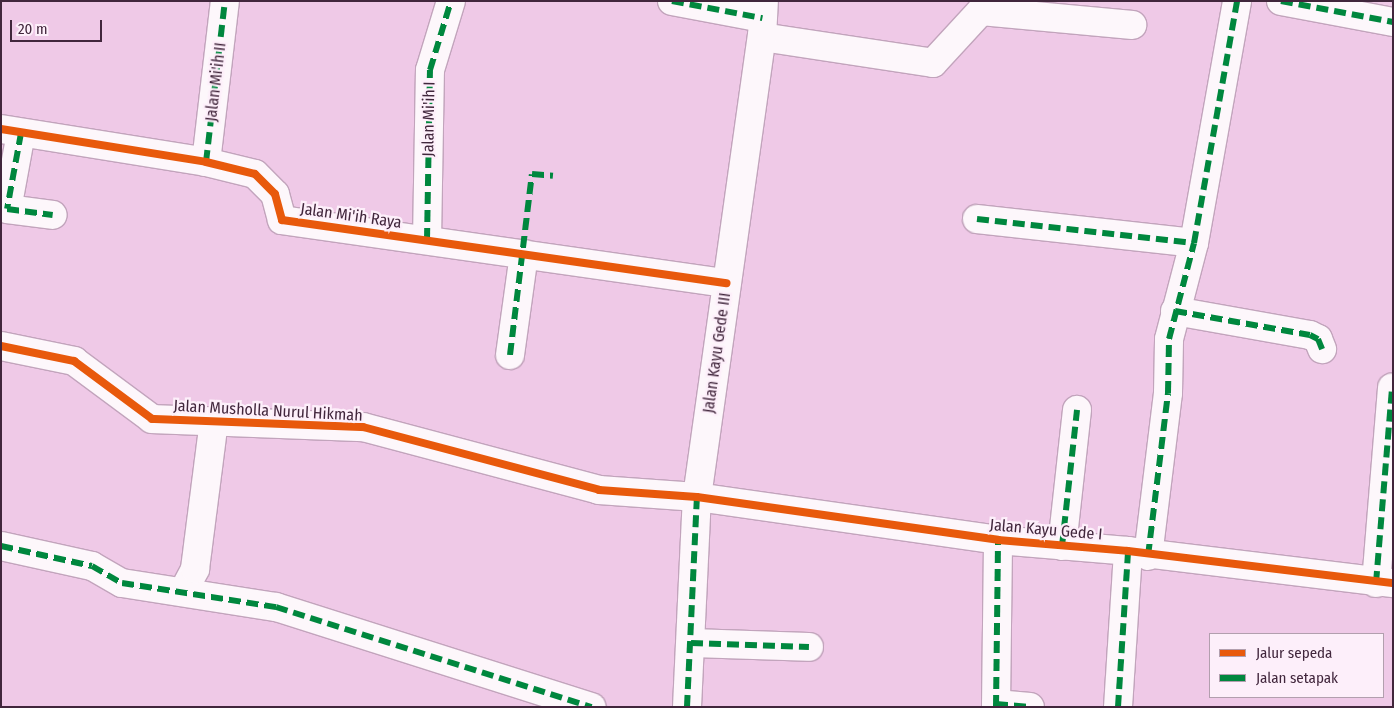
<!DOCTYPE html>
<html>
<head>
<meta charset="utf-8">
<style>
  body { margin:0 }
  #map { position:relative; width:1394px; height:708px; overflow:hidden; background:#efc9e7; font-family:"Fira Sans Condensed",sans-serif }
  div>[style] { position:absolute }
  .roads { filter:drop-shadow(1px 0 #c2a4bc) drop-shadow(-1px 0 #c2a4bc) drop-shadow(0 1px #c2a4bc) drop-shadow(0 -1px #c2a4bc) }
  .minor>* { height:28px; margin:-14px; padding:0 14px; transform-origin:14px; border-radius:14px; background:#fdf7fb }
  .quiet>* { height:6px; margin-top:-3px; transform-origin:0; background:repeating-linear-gradient(90deg,#00873e 0 12px,transparent 0 18px) }
  .cycleway>* { height:8px; margin:-4px; padding:0 4px; transform-origin:4px; border-radius:4px; background:#e8590c }
  span { translate:-50% -50%; white-space:nowrap; text-align:center; line-height:1.15; -webkit-text-stroke:4.5px #fdeffa; paint-order:stroke }
  .street-label { font-size:16px; color:#41263c }
  .frame { position:absolute; inset:0; border:2px solid #41263c; pointer-events:none }
  .legend { position:absolute; left:1209px; top:633px; width:175px; height:65px; box-sizing:border-box; background:#fdeffa; border:1px solid #b29fae; margin:0; padding:6px 9px; list-style:none; font-size:15px; color:#41263c }
  .legend li { display:flex; align-items:center; gap:10px; height:25px }
  .legend b { width:25px; border:1px solid #b29fae }
  .scale { position:absolute; left:10px; top:20px; width:92px; height:22px; box-sizing:border-box; border:2px solid #41263c; border-top:0; padding-left:6px; font-size:15px; line-height:18px; white-space:nowrap; color:#41263c; -webkit-text-stroke:4px #fdeffa; paint-order:stroke }
</style>
</head>
<body>
<div id="map">
  <div class="roads">
    <div class="minor">
      <i style="left:672px;top:1px;width:92px;rotate:10.7deg"></i>
      <i style="left:1281px;top:1px;width:114px;rotate:10.6deg"></i>
      <i style="left:762px;top:37px;width:173px;rotate:8.6deg"></i>
      <i style="left:933px;top:63px;width:71px;rotate:-47.3deg"></i>
      <i style="left:981px;top:11px;width:152px;rotate:5.3deg"></i>
      <i style="left:1px;top:129px;width:208px;rotate:9.1deg"></i>
      <i style="left:206px;top:162px;width:50px;rotate:13.8deg"></i>
      <i style="left:255px;top:174px;width:28px;rotate:45deg"></i>
      <i style="left:275px;top:194px;width:27px;rotate:75deg"></i>
      <i style="left:282px;top:220px;width:449px;rotate:8.1deg"></i>
      <i style="left:21px;top:133px;width:77px;rotate:100.4deg"></i>
      <i style="left:7px;top:209px;width:46px;rotate:7.4deg"></i>
      <i style="left:206px;top:162px;width:162px;rotate:-83.3deg"></i>
      <i style="left:977px;top:219px;width:218px;rotate:6.3deg"></i>
      <i style="left:427px;top:240px;width:170px;rotate:-89deg"></i>
      <i style="left:430px;top:70px;width:72px;rotate:-73.1deg"></i>
      <i style="left:1175px;top:311px;width:137px;rotate:10.1deg"></i>
      <i style="left:1310px;top:335px;width:9px;rotate:27deg"></i>
      <i style="left:1318px;top:339px;width:11px;rotate:68deg"></i>
      <i style="left:1px;top:346px;width:75px;rotate:11.6deg"></i>
      <i style="left:74px;top:361px;width:97px;rotate:36.6deg"></i>
      <i style="left:152px;top:419px;width:211px;rotate:2.2deg"></i>
      <i style="left:363px;top:427px;width:244px;rotate:14.9deg"></i>
      <i style="left:599px;top:490px;width:98px;rotate:4.1deg"></i>
      <i style="left:697px;top:497px;width:304px;rotate:8.1deg"></i>
      <i style="left:998px;top:540px;width:130px;rotate:4.8deg"></i>
      <i style="left:1128px;top:551px;width:267px;rotate:6.9deg"></i>
      <i style="left:510px;top:355px;width:102px;rotate:-82.1deg"></i>
      <i style="left:1px;top:546px;width:93px;rotate:12.4deg"></i>
      <i style="left:92px;top:566px;width:34px;rotate:30deg"></i>
      <i style="left:122px;top:583px;width:156px;rotate:8.9deg"></i>
      <i style="left:276px;top:607px;width:331px;rotate:17.6deg"></i>
      <i style="left:1062px;top:546px;width:137px;rotate:-83.7deg"></i>
      <i style="left:1148px;top:556px;width:164px;rotate:-83deg"></i>
      <i style="left:1168px;top:393px;width:54px;rotate:-88.9deg"></i>
      <i style="left:1169px;top:339px;width:99px;rotate:-75.4deg"></i>
      <i style="left:1194px;top:243px;width:246px;rotate:-79.9deg"></i>
      <i style="left:1376px;top:583px;width:196px;rotate:-85.3deg"></i>
      <i style="left:183px;top:592px;width:26px;rotate:-62deg"></i>
      <i style="left:195px;top:569px;width:149px;rotate:-82.7deg"></i>
      <i style="left:691px;top:643px;width:118px;rotate:1.9deg"></i>
      <i style="left:996px;top:704px;width:34px;rotate:5deg"></i>
      <i style="left:687px;top:707px;width:210px;rotate:-87.3deg"></i>
      <i style="left:697px;top:497px;width:465px;rotate:-82deg"></i>
      <i style="left:762px;top:37px;width:36px;rotate:-87deg"></i>
      <i style="left:996px;top:707px;width:167px;rotate:-89.3deg"></i>
      <i style="left:1118px;top:707px;width:156px;rotate:-86.3deg"></i>
    </div>
  </div>
  <div class="quiet">
    <i style="left:672px;top:1px;width:92px;rotate:10.7deg"></i>
    <i style="left:1281px;top:1px;width:114px;rotate:10.6deg"></i>
    <i style="left:21px;top:133px;width:77px;rotate:100.4deg"></i>
    <i style="left:7px;top:209px;width:46px;rotate:7.4deg"></i>
    <i style="left:206px;top:162px;width:162px;rotate:-83.3deg"></i>
    <i style="left:977px;top:219px;width:218px;rotate:6.3deg"></i>
    <i style="left:427px;top:240px;width:170px;rotate:-89deg"></i>
    <i style="left:430px;top:70px;width:72px;rotate:-73.1deg"></i>
    <i style="left:1175px;top:311px;width:137px;rotate:10.1deg"></i>
    <i style="left:1310px;top:335px;width:9px;rotate:27deg"></i>
    <i style="left:1318px;top:339px;width:11px;rotate:68deg"></i>
    <i style="left:510px;top:355px;width:182px;rotate:-83.1deg"></i>
    <i style="left:532px;top:174px;width:21px;rotate:5deg"></i>
    <i style="left:1px;top:546px;width:93px;rotate:12.4deg"></i>
    <i style="left:92px;top:566px;width:34px;rotate:30deg"></i>
    <i style="left:122px;top:583px;width:156px;rotate:8.9deg"></i>
    <i style="left:276px;top:607px;width:331px;rotate:17.6deg"></i>
    <i style="left:1062px;top:546px;width:137px;rotate:-83.7deg"></i>
    <i style="left:1148px;top:556px;width:164px;rotate:-83deg"></i>
    <i style="left:1168px;top:393px;width:54px;rotate:-88.9deg"></i>
    <i style="left:1169px;top:339px;width:99px;rotate:-75.4deg"></i>
    <i style="left:1194px;top:243px;width:246px;rotate:-79.9deg"></i>
    <i style="left:1376px;top:583px;width:196px;rotate:-85.3deg"></i>
    <i style="left:691px;top:643px;width:118px;rotate:1.9deg"></i>
    <i style="left:996px;top:704px;width:34px;rotate:5deg"></i>
    <i style="left:687px;top:707px;width:210px;rotate:-87.3deg"></i>
    <i style="left:996px;top:707px;width:167px;rotate:-89.3deg"></i>
    <i style="left:1118px;top:707px;width:156px;rotate:-86.3deg"></i>
  </div>
  <div class="cycleway">
    <i style="left:1px;top:129px;width:208px;rotate:9.1deg"></i>
    <i style="left:206px;top:162px;width:50px;rotate:13.8deg"></i>
    <i style="left:255px;top:174px;width:28px;rotate:45deg"></i>
    <i style="left:275px;top:194px;width:27px;rotate:75deg"></i>
    <i style="left:282px;top:220px;width:449px;rotate:8.1deg"></i>
    <i style="left:1px;top:346px;width:75px;rotate:11.6deg"></i>
    <i style="left:74px;top:361px;width:97px;rotate:36.6deg"></i>
    <i style="left:152px;top:419px;width:211px;rotate:2.2deg"></i>
    <i style="left:363px;top:427px;width:244px;rotate:14.9deg"></i>
    <i style="left:599px;top:490px;width:98px;rotate:4.1deg"></i>
    <i style="left:697px;top:497px;width:304px;rotate:8.1deg"></i>
    <i style="left:998px;top:540px;width:130px;rotate:4.8deg"></i>
    <i style="left:1128px;top:551px;width:267px;rotate:6.9deg"></i>
  </div>
  <div class="street-label">
    <span style="left:216px;top:82px;rotate:-83deg">Jalan Mi'ih II</span>
    <span style="left:429px;top:119px;rotate:-89deg">Jalan Mi'ih I</span>
    <span style="left:351px;top:216px;rotate:8deg">Jalan Mi'ih Raya</span>
    <span style="left:717px;top:353px;rotate:-82deg">Jalan Kayu Gede III</span>
    <span style="left:268px;top:411px;rotate:3deg">Jalan Musholla Nurul Hikmah</span>
    <span style="left:1046px;top:530px;rotate:5deg">Jalan Kayu Gede I</span>
  </div>
  <div class="frame"></div>
  <ul class="legend">
  <li><b style="height:6px;background:#e8590c"></b>Jalur sepeda</li>
  <li><b style="height:6px;background:#00873e"></b>Jalan setapak</li>
  </ul>
  <div class="scale">20 m</div>
</div>
</body>
</html>
